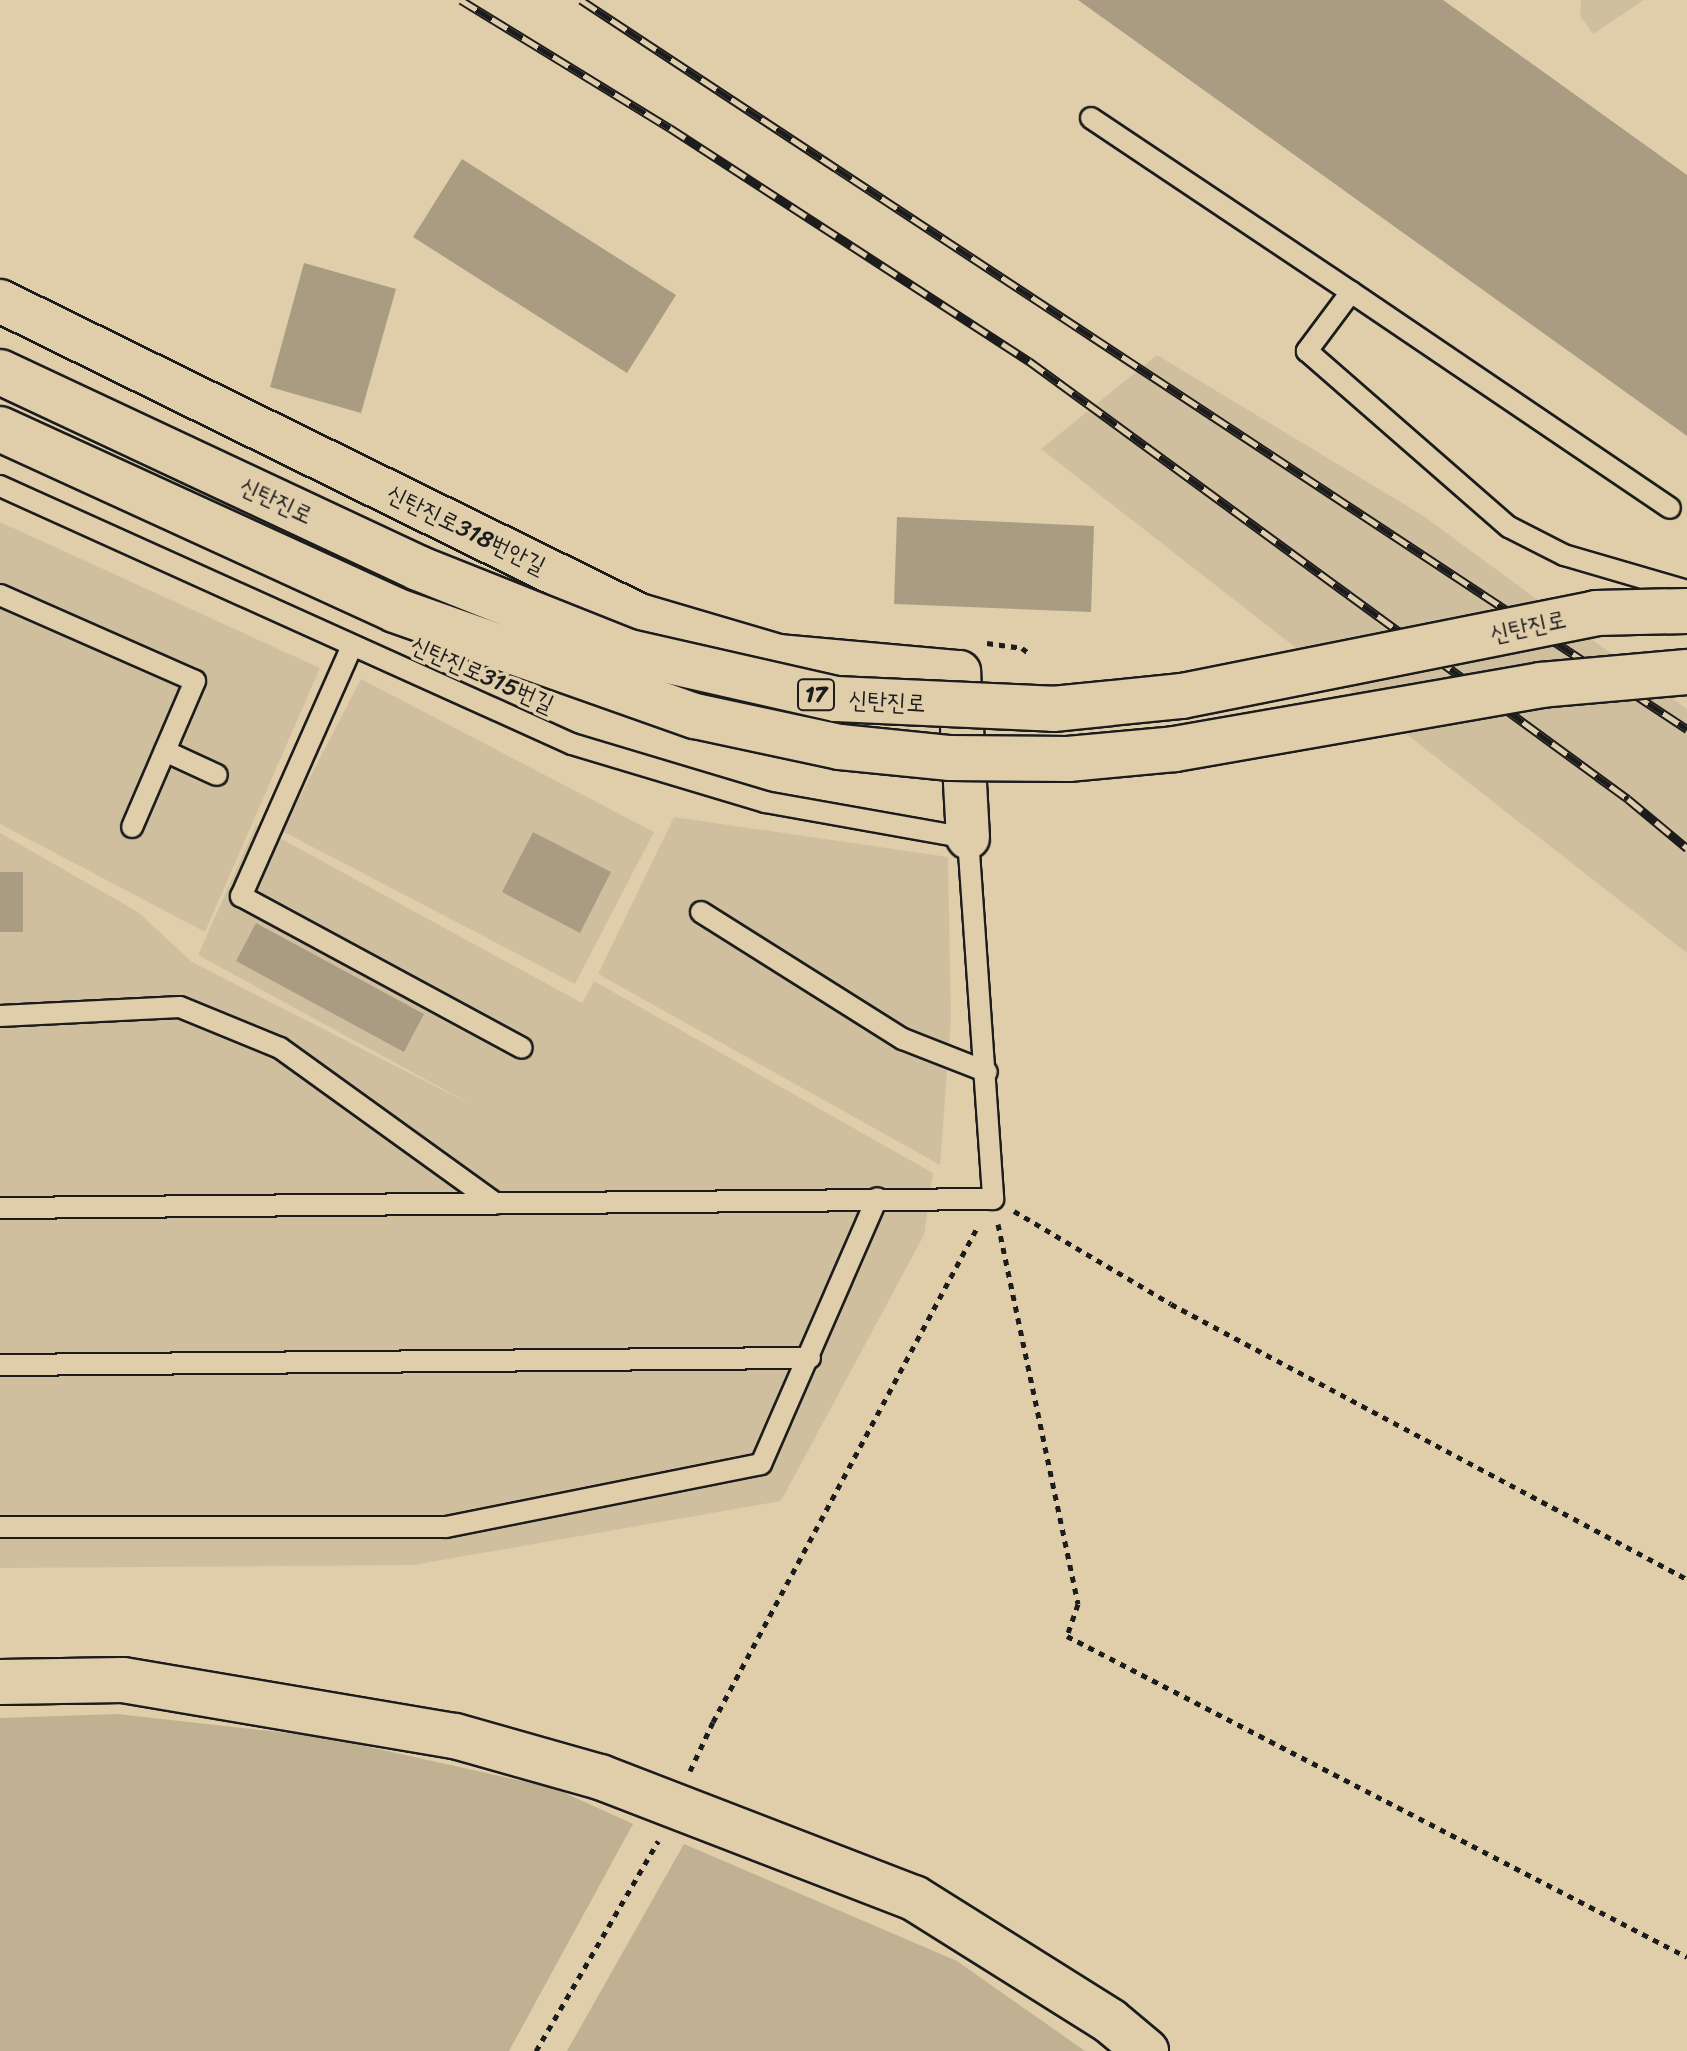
<!DOCTYPE html>
<html>
<head>
<meta charset="utf-8">
<style>
  body { margin:0 }
  #map { position:relative; width:1687px; height:2051px; overflow:hidden; background:#e0ceab; font-family:Sriracha,"Poor Story",sans-serif }
  div>[style] { position:absolute }
  [style*='--x'] { left:calc(var(--x)*1px); top:calc(var(--y)*1px); width:calc(var(--w)*1px); rotate:calc(var(--a)*1deg) }
  .built>* { inset:0; background:#d0bf9f }
  .green>* { inset:0; background:#c0b193 }
  .building>* { inset:0; background:#aa9c83 }
  .path>* { height:5px; margin-top:-2.5px; transform-origin:0; background:repeating-linear-gradient(90deg,#1c1c1c 0 6px,transparent 0 12px) }
  .roads { filter:drop-shadow(2px 0 #1c1c1c) drop-shadow(-2px 0 #1c1c1c) drop-shadow(0 2px #1c1c1c) drop-shadow(0 -2px #1c1c1c) }
  .lane>* { height:20px; margin:-10px; padding:0 10px; transform-origin:10px; border-radius:10px; background:#e0ceab }
  .street>* { height:42px; margin:-21px; padding:0 21px; transform-origin:21px; border-radius:21px; background:#e0ceab }
  .highway>* { height:44px; margin:-22px; padding:0 22px; transform-origin:22px; border-radius:22px; background:#e0ceab }
  .rail>* { height:9px; margin-top:-4.5px; transform-origin:0; background:repeating-linear-gradient(90deg,#e0ceab 0 18px,#1c1c1c 0 36px); box-sizing:border-box; border-block:2px solid #1c1c1c }
  .bridges { filter:drop-shadow(2px 0 #1c1c1c) drop-shadow(-2px 0 #1c1c1c) drop-shadow(0 2px #1c1c1c) drop-shadow(0 -2px #1c1c1c) }
  .primary-bridge>* { height:44px; margin:-22px; padding:0 22px; transform-origin:22px; border-radius:22px; background:#e0ceab }
  span { translate:-50% -50%; white-space:nowrap; text-align:center; line-height:1.15; -webkit-text-stroke:7px #e0ceab; paint-order:stroke }
  .shield-label span { padding:2px 6px; background:#e0ceab; border:2px solid; border-radius:6px; -webkit-text-stroke-width:0 }
  .shield-label { font-size:22px; color:#1c1c1c; font-weight:700 }
  .street-label { font-size:24px; color:#1c1c1c }
</style>
</head>
<body>
<div id="map">
  <div class="built">
    <div style="clip-path:polygon(1581px 0,1644px 0,1593px 34px,1580px 16px)"></div>
    <div style="clip-path:polygon(1157px 355px,1422px 515px,1687px 709px,1687px 953px,1041px 449px)"></div>
    <div style="clip-path:polygon(0 522px,320px 668px,205px 932px,0 824px)"></div>
    <div style="clip-path:polygon(361px 679px,654px 832px,575px 984px,282px 831px)"></div>
    <div style="clip-path:polygon(674px 817px,948px 857px,951px 1019px,940px 1165px,598px 974px)"></div>
    <div style="clip-path:polygon(256px 825px,582px 1003px,594px 981px,933px 1173px,924px 1235px,781px 1501px,413px 1565px,0 1568px,0 833px,138px 912px,192px 962px,474px 1106px,198px 955px)"></div>
  </div>
  <div class="green">
    <div style="clip-path:polygon(117px 1714px,324px 1737px,554px 1788px,633px 1824px,509px 2051px,0 2051px,0 1718px)"></div>
    <div style="clip-path:polygon(684px 1844px,957px 1961px,1085px 2051px,567px 2051px)"></div>
  </div>
  <div class="building">
    <div style="clip-path:polygon(1078px 0,1443px 0,1687px 175px,1687px 436px)"></div>
    <div style="clip-path:polygon(462px 159px,676px 295px,627px 373px,413px 237px)"></div>
    <div style="clip-path:polygon(304px 263px,396px 289px,361px 413px,270px 387px)"></div>
    <div style="clip-path:polygon(897px 517px,1094px 526px,1091px 612px,894px 604px)"></div>
    <div style="clip-path:polygon(533px 832px,611px 872px,580px 933px,502px 892px)"></div>
    <div style="clip-path:polygon(0 872px,23px 872px,23px 932px,0 932px)"></div>
    <div style="clip-path:polygon(256px 923px,424px 1014px,404px 1052px,236px 961px)"></div>
  </div>
  <div class="path">
    <div style="--x:987;--y:643;--w:35;--a:8"></div>
    <div style="--x:1022;--y:648;--w:11;--a:38"></div>
    <div style="--x:1014;--y:1211;--w:182;--a:30.6"></div>
    <div style="--x:1171;--y:1304;--w:585;--a:28.06"></div>
    <div style="--x:998;--y:1224;--w:388;--a:78.1"></div>
    <div style="--x:1078;--y:1604;--w:34;--a:109"></div>
    <div style="--x:1067;--y:1636;--w:698;--a:27.37"></div>
    <div style="--x:690;--y:1771;--w:54;--a:-64.9"></div>
    <div style="--x:713;--y:1722;--w:560;--a:-61.88"></div>
    <div style="--x:536;--y:2051;--w:243;--a:-59.8"></div>
  </div>
  <div class="roads">
    <div class="lane">
      <div style="--x:1091;--y:118;--w:313;--a:33.8"></div>
      <div style="--x:1351;--y:292;--w:74;--a:126.7"></div>
      <div style="--x:1307;--y:351;--w:268;--a:41.1"></div>
      <div style="--x:1509;--y:527;--w:62;--a:27"></div>
      <div style="--x:1564;--y:555;--w:128;--a:16.3"></div>
      <div style="--x:1351;--y:292;--w:385;--a:34.1"></div>
      <div style="--x:0;--y:486;--w:627;--a:24.28"></div>
      <div style="--x:572;--y:744;--w:202;--a:16.7"></div>
      <div style="--x:765;--y:802;--w:206;--a:10.1"></div>
      <div style="--x:968;--y:838;--w:362;--a:86"></div>
      <div style="--x:993;--y:1199;--w:993;--a:179.48"></div>
      <div style="--x:0;--y:595;--w:213;--a:23.8"></div>
      <div style="--x:195;--y:681;--w:159;--a:113.3"></div>
      <div style="--x:352;--y:646;--w:274;--a:113.9"></div>
      <div style="--x:241;--y:896;--w:319;--a:28.4"></div>
      <div style="--x:165;--y:751;--w:57;--a:24.8"></div>
      <div style="--x:701;--y:912;--w:239;--a:32.2"></div>
      <div style="--x:903;--y:1039;--w:90;--a:21.4"></div>
      <div style="--x:0;--y:1016;--w:180;--a:-2.9"></div>
      <div style="--x:180;--y:1007;--w:108;--a:22.3"></div>
      <div style="--x:280;--y:1048;--w:266;--a:35.8"></div>
      <div style="--x:0;--y:1365;--w:810;--a:-0.5"></div>
      <div style="--x:0;--y:1527;--w:446;--a:0"></div>
      <div style="--x:446;--y:1527;--w:321;--a:-11.3"></div>
      <div style="--x:761;--y:1464;--w:290;--a:-66.4"></div>
    </div>
    <div class="street">
      <div style="--x:0;--y:301;--w:712;--a:26.17"></div>
      <div style="--x:639;--y:615;--w:145;--a:16.4"></div>
      <div style="--x:778;--y:656;--w:182;--a:5.1"></div>
      <div style="--x:959;--y:672;--w:166;--a:86.9"></div>
    </div>
    <div class="highway">
      <div style="--x:0;--y:1682;--w:123;--a:-0.9"></div>
      <div style="--x:123;--y:1680;--w:337;--a:9.6"></div>
      <div style="--x:455;--y:1736;--w:151;--a:15.8"></div>
      <div style="--x:600;--y:1777;--w:337;--a:21.1"></div>
      <div style="--x:914;--y:1898;--w:231;--a:32.1"></div>
      <div style="--x:1110;--y:2021;--w:47;--a:39.8"></div>
    </div>
  </div>
  <div class="rail">
    <div style="--x:461;--y:0;--w:245;--a:31.5"></div>
    <div style="--x:670;--y:128;--w:428;--a:33"></div>
    <div style="--x:1029;--y:361;--w:742;--a:36.17"></div>
    <div style="--x:1628;--y:799;--w:77;--a:39.7"></div>
    <div style="--x:581;--y:0;--w:1325;--a:33.39"></div>
  </div>
  <div class="bridges">
    <div class="primary-bridge">
      <div style="--x:0;--y:372;--w:462;--a:25.1"></div>
      <div style="--x:418;--y:568;--w:227;--a:21.7"></div>
      <div style="--x:629;--y:652;--w:212;--a:12.8"></div>
      <div style="--x:836;--y:699;--w:217;--a:2.6"></div>
      <div style="--x:1053;--y:709;--w:130;--a:-5.8"></div>
      <div style="--x:1182;--y:696;--w:422;--a:-11.3"></div>
      <div style="--x:1596;--y:613;--w:91;--a:-1.3"></div>
      <div style="--x:0;--y:429;--w:434;--a:24.6"></div>
      <div style="--x:395;--y:610;--w:318;--a:19.5"></div>
      <div style="--x:695;--y:716;--w:148;--a:12.1"></div>
      <div style="--x:840;--y:747;--w:111;--a:5.7"></div>
      <div style="--x:950;--y:758;--w:118;--a:0.5"></div>
      <div style="--x:1068;--y:759;--w:107;--a:-5.3"></div>
      <div style="--x:1175;--y:749;--w:372;--a:-9.9"></div>
      <div style="--x:1541;--y:685;--w:147;--a:-5.1"></div>
    </div>
  </div>
  <div class="shield-label">
    <span style="left:816px;top:695px">17</span>
  </div>
  <div class="street-label">
    <span style="left:276px;top:501px;rotate:25deg">신탄진로</span>
    <span style="left:466px;top:530px;rotate:26deg">신탄진로318번안길</span>
    <span style="left:1528px;top:627px;rotate:-12deg">신탄진로</span>
    <span style="left:482px;top:675px;rotate:24deg">신탄진로315번길</span>
    <span style="left:887px;top:702px;rotate:3deg">신탄진로</span>
  </div>
</div>
</body>
</html>
